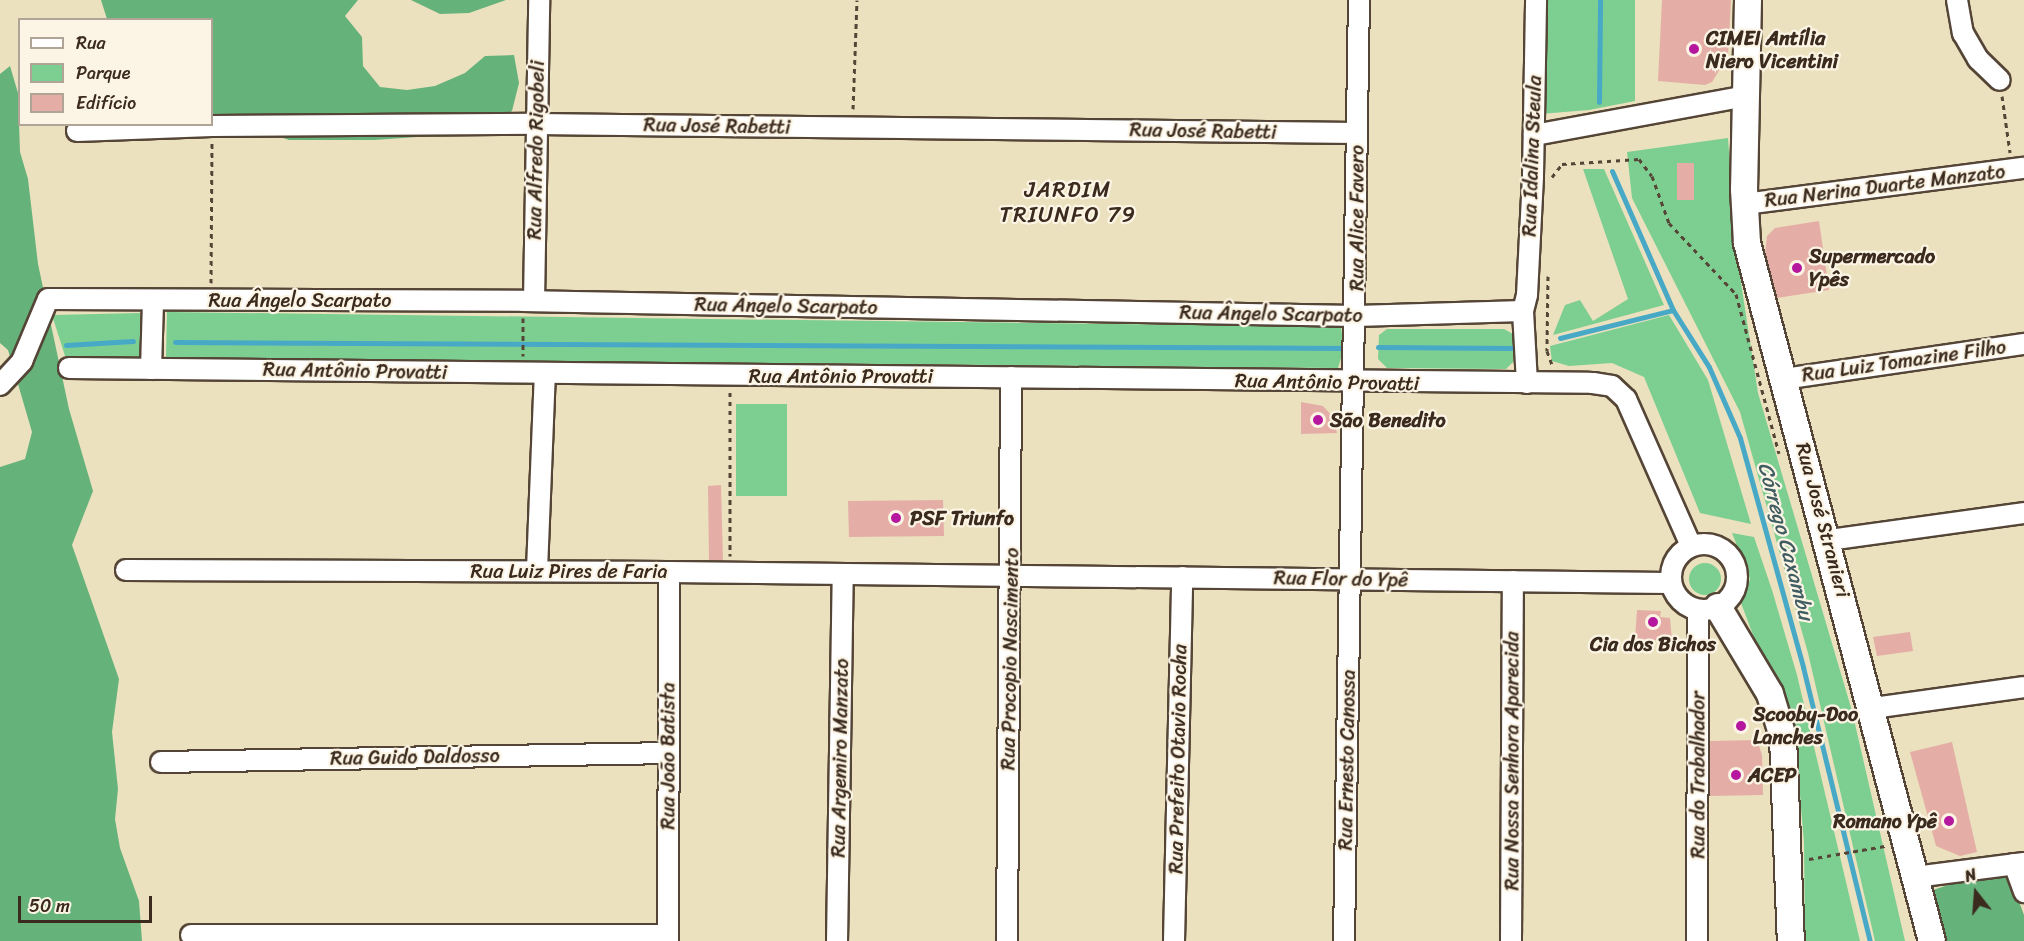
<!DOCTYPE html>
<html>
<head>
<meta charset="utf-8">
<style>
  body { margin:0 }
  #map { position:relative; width:2024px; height:941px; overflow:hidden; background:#ebe1be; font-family:Sriracha,sans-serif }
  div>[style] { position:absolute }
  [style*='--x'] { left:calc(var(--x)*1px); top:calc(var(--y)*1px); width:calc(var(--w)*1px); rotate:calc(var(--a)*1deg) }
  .green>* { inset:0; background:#7dcf91 }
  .round { border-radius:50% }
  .forest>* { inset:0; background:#66b27b }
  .stream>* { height:5px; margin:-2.5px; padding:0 2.5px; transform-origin:2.5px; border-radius:2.5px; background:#48a9c7 }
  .building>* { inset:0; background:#e4aea6 }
  .path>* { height:3px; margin-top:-1.5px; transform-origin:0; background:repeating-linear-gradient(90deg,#554536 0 4.5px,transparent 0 9px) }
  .roads { filter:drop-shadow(2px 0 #554536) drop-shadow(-2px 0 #554536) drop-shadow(0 2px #554536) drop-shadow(0 -2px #554536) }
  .minor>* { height:20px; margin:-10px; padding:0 10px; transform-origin:10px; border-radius:10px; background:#fff }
  .minor>.ring { margin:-10px; padding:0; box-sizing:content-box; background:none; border:20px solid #fff; border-radius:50% }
  .tertiary>* { height:26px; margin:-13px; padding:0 13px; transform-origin:13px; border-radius:13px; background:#fff }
  .dots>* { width:16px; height:16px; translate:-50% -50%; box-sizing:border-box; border:3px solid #fcf5e5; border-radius:50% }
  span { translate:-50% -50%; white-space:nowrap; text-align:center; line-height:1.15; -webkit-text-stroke:4.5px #fcf5e5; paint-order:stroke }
  .poi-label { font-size:20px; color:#3b2a1e; font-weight:700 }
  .left { translate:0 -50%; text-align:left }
  .right { translate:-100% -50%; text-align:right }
  .street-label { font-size:20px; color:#3b2a1e }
  .water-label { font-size:21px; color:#405d62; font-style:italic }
  .quarter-label { font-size:22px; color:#3b2a1e; letter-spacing:1.5px }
  .legend { position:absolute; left:18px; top:18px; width:195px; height:108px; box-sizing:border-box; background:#fcf5e5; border:2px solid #afa495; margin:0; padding:8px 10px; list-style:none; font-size:18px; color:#3b2a1e }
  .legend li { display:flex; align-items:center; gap:12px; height:30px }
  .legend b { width:30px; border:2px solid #afa495 }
  .north { position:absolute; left:1946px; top:863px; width:60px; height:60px; -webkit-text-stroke:4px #fcf5e5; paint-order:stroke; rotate:343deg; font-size:16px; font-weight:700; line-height:24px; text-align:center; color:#3b2a1e }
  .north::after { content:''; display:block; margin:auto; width:21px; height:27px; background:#3b2a1e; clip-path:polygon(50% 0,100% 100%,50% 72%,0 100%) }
  .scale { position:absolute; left:18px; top:896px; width:134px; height:27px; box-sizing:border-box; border:3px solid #3b2a1e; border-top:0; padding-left:8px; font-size:18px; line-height:21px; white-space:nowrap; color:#3b2a1e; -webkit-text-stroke:4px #fcf5e5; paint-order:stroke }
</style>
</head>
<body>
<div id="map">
  <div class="green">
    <div style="clip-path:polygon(1547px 0,1635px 0,1635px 101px,1589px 110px,1540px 114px)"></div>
    <div style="clip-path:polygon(1728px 138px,1736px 250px,1758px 393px,1852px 711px,1905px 941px,1875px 941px,1808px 653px,1740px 412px,1632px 198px,1627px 152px)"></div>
    <div style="clip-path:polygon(1583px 169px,1604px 169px,1664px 305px,1553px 335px,1565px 305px,1580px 300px,1593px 321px,1628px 299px)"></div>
    <div style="clip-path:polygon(167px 312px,1341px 327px,1344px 348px,1338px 368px,166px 358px)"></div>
    <div style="clip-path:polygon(140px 313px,140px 357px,65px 356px,52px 315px)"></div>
    <div style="clip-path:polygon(1669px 315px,1708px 380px,1751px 524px,1700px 513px,1644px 377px,1612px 363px,1569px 366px,1552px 361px,1550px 346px)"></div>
    <div style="clip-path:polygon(1387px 329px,1504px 329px,1513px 334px,1513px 362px,1506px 369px,1387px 368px,1378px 359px,1379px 335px)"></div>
    <div style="clip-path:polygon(736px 404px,787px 404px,787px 496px,736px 496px)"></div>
    <div style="clip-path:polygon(1732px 533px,1754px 537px,1772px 590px,1797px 675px,1860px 941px,1805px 941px,1804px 842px,1796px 749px,1741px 603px,1750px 579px)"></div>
    <div class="round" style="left:1689px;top:563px;width:32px;height:32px"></div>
  </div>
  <div class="forest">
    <div style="clip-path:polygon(101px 0,358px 0,345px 16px,362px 37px,363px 66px,380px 87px,407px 90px,435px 86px,465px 73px,485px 56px,514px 55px,519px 83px,512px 111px,487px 126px,460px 134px,374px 140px,289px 140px,212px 114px,212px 20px,107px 19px)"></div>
    <div style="clip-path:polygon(411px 0,506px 0,469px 13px,440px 14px)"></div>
    <div style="clip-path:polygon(10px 66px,18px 93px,20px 152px,28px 179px,38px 264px,69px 409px,93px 491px,72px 545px,119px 679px,112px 732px,118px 789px,115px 819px,120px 848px,139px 901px,142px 941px,0 941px,0 467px,25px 459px,32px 432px,8px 350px,0 343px,0 74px)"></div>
    <div style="clip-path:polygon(2006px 866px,2024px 915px,2024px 941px,1939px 941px,1927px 892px)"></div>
  </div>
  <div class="stream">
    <div style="--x:1599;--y:102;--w:102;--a:-89.4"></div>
    <div style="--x:1612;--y:171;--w:152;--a:66.3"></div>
    <div style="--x:1673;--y:310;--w:67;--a:57.7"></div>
    <div style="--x:1709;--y:367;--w:77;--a:66.4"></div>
    <div style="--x:1740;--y:438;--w:238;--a:74.6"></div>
    <div style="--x:1803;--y:667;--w:282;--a:76.3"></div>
    <div style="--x:1560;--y:338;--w:116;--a:-13.9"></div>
    <div style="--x:175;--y:342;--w:1169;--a:0.29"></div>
    <div style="--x:66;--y:345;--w:67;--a:-3.4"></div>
    <div style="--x:1378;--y:347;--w:135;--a:0.4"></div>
  </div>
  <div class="building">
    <div style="clip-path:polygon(1662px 0,1731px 0,1728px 56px,1712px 82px,1705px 85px,1658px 81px)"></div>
    <div style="clip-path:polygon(1677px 163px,1694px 163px,1694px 200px,1677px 200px)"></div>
    <div style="clip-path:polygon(1819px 221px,1829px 290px,1777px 298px,1765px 254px,1767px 236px,1775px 228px)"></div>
    <div style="clip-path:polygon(1301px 402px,1323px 406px,1333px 417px,1337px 433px,1301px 434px)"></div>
    <div style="clip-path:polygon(721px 485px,723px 561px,709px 560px,708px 486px)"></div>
    <div style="clip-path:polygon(943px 500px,944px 536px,849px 537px,848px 501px)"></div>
    <div style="clip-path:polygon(1637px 610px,1661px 611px,1660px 617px,1670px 618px,1672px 641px,1635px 639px)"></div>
    <div style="clip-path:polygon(1910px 632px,1913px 651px,1877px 656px,1873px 637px)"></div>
    <div style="clip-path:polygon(1757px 740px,1762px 755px,1763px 795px,1710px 796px,1710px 741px)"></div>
    <div style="clip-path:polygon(1952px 742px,1977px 852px,1960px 856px,1936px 846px,1910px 752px)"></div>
  </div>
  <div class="path">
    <div style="--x:2002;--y:96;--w:57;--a:81.9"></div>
    <div style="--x:853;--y:109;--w:109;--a:-87.9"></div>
    <div style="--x:1552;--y:177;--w:16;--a:-52"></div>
    <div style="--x:1562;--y:164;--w:77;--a:-3.7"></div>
    <div style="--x:1639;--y:159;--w:21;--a:53"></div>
    <div style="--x:1652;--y:176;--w:50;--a:70.1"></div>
    <div style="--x:1669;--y:223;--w:98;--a:46.7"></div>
    <div style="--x:1736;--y:294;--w:165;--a:74.9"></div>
    <div style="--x:1548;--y:276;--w:75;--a:90.8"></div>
    <div style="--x:1547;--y:351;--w:15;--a:70"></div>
    <div style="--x:211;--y:283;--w:140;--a:-89.6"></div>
    <div style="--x:523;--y:318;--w:38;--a:90"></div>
    <div style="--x:730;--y:392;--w:164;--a:90"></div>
    <div style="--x:1809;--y:859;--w:77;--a:-9.7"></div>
  </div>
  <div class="roads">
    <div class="minor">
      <div style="--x:1957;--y:0;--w:34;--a:80"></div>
      <div style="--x:1963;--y:33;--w:30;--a:60"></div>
      <div style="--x:1978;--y:59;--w:30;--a:44"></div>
      <div style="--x:77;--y:131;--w:135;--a:-2.1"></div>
      <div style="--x:212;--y:126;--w:325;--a:-0.4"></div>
      <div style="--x:537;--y:124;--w:820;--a:0.63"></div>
      <div style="--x:1534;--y:135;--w:217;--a:-10.4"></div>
      <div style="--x:1745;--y:204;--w:281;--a:-7.4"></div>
      <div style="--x:534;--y:301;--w:301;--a:-89"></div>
      <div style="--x:69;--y:368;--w:1524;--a:0.56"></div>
      <div style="--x:1593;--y:383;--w:19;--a:9"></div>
      <div style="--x:1612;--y:386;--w:19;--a:43"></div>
      <div style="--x:1626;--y:399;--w:161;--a:66.1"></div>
      <div style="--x:151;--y:369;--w:69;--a:-88.3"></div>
      <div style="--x:1784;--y:379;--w:243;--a:-8.3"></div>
      <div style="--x:1527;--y:383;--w:72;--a:-93.2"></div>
      <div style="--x:1523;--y:311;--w:16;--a:-76"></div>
      <div style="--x:1527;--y:295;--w:119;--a:-87.1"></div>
      <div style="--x:1533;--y:176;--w:176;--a:-89"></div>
      <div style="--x:0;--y:385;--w:33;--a:-47"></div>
      <div style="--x:22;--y:361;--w:67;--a:-67.2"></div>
      <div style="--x:48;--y:299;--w:475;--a:0.2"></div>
      <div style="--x:523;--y:301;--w:833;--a:1.03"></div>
      <div style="--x:1356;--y:316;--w:167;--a:-1.7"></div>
      <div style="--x:1829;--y:540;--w:197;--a:-7.9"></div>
      <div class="ring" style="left:1671px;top:544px;width:46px;height:46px"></div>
      <div style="--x:126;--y:570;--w:543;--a:0.21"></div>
      <div style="--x:669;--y:572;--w:1002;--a:0.63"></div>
      <div style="--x:537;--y:570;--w:197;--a:-87.7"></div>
      <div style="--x:1873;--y:708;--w:152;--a:-7.9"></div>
      <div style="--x:161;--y:762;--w:508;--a:-1.01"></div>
      <div style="--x:2014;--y:864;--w:30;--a:70"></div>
      <div style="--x:1915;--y:877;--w:110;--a:-7.3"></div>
      <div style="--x:191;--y:935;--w:477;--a:0"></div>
      <div style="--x:668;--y:941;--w:369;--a:-89.8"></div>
      <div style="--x:837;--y:941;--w:366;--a:-89.1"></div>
      <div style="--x:1007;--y:941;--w:564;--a:-89.59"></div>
      <div style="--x:1174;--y:941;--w:364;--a:-88.7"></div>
      <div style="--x:1344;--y:941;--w:941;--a:-89.09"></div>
      <div style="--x:1511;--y:941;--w:360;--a:-89.7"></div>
      <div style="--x:1697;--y:941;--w:331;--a:-89.8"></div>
    </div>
    <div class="tertiary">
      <div style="--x:1748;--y:0;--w:189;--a:91.2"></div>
      <div style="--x:1744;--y:189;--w:54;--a:86.8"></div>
      <div style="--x:1747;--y:243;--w:722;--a:75.16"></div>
      <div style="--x:1718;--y:607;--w:101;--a:59.1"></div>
      <div style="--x:1770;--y:694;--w:45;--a:73.2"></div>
      <div style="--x:1783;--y:737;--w:204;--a:87.8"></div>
    </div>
  </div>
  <div class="dots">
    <div style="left:1694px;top:49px;background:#b5179e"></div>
    <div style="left:1797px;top:268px;background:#b5179e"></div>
    <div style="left:1318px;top:420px;background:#b5179e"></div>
    <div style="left:896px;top:518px;background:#b5179e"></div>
    <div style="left:1653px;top:622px;background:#b5179e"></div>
    <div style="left:1741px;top:726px;background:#b5179e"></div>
    <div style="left:1736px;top:775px;background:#b5179e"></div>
    <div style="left:1949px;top:821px;background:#b5179e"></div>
  </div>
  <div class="poi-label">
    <span class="left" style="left:1706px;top:50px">CIMEI Antília<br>Niero Vicentini</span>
    <span class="left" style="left:1809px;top:268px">Supermercado<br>Ypês</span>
    <span class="left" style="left:1330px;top:420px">São Benedito</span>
    <span class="left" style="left:910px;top:518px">PSF Triunfo</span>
    <span style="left:1653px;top:644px">Cia dos Bichos</span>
    <span class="left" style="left:1753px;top:726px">Scooby-Doo<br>Lanches</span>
    <span class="left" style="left:1748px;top:775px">ACEP</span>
    <span class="right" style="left:1937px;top:821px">Romano Ypê</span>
  </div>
  <div class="street-label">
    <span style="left:717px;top:126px;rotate:1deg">Rua José Rabetti</span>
    <span style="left:1203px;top:131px;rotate:1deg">Rua José Rabetti</span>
    <span style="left:536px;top:150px;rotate:-89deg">Rua Alfredo Rigobeli</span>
    <span style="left:1532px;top:156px;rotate:-88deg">Rua Idalina Steula</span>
    <span style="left:1885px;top:186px;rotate:-7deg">Rua Nerina Duarte Manzato</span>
    <span style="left:1357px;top:218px;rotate:-90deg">Rua Alice Favero</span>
    <span style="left:300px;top:300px">Rua Ângelo Scarpato</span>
    <span style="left:786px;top:306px;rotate:1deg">Rua Ângelo Scarpato</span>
    <span style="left:1271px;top:314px;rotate:1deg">Rua Ângelo Scarpato</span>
    <span style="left:1904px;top:361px;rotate:-8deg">Rua Luiz Tomazine Filho</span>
    <span style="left:355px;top:371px;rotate:1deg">Rua Antônio Provatti</span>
    <span style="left:841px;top:376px">Rua Antônio Provatti</span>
    <span style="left:1327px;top:382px;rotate:1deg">Rua Antônio Provatti</span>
    <span style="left:1823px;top:520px;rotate:75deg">Rua José Stranieri</span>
    <span style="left:569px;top:571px">Rua Luiz Pires de Faria</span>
    <span style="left:1341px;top:579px;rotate:1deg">Rua Flor do Ypê</span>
    <span style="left:1010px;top:659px;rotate:-89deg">Rua Procopio Nascimento</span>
    <span style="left:668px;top:756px;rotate:-90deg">Rua João Batista</span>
    <span style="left:415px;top:757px;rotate:-1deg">Rua Guido Daldosso</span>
    <span style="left:840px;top:758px;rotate:-89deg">Rua Argemiro Manzato</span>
    <span style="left:1178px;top:759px;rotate:-89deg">Rua Prefeito Otavio Rocha</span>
    <span style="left:1347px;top:760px;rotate:-89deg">Rua Ernesto Canossa</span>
    <span style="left:1512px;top:761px;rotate:-90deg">Rua Nossa Senhora Aparecida</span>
    <span style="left:1698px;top:775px;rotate:-90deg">Rua do Trabalhador</span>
  </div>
  <div class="water-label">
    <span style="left:1786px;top:541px;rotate:75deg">Córrego Caxambu</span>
  </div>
  <div class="quarter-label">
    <span style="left:1068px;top:202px">JARDIM<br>TRIUNFO 79</span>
  </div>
  <ul class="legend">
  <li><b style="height:8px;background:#fff"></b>Rua</li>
  <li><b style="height:16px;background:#7dcf91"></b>Parque</li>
  <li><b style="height:16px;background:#e4aea6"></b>Edifício</li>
  </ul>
  <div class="north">N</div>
  <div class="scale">50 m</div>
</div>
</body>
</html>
